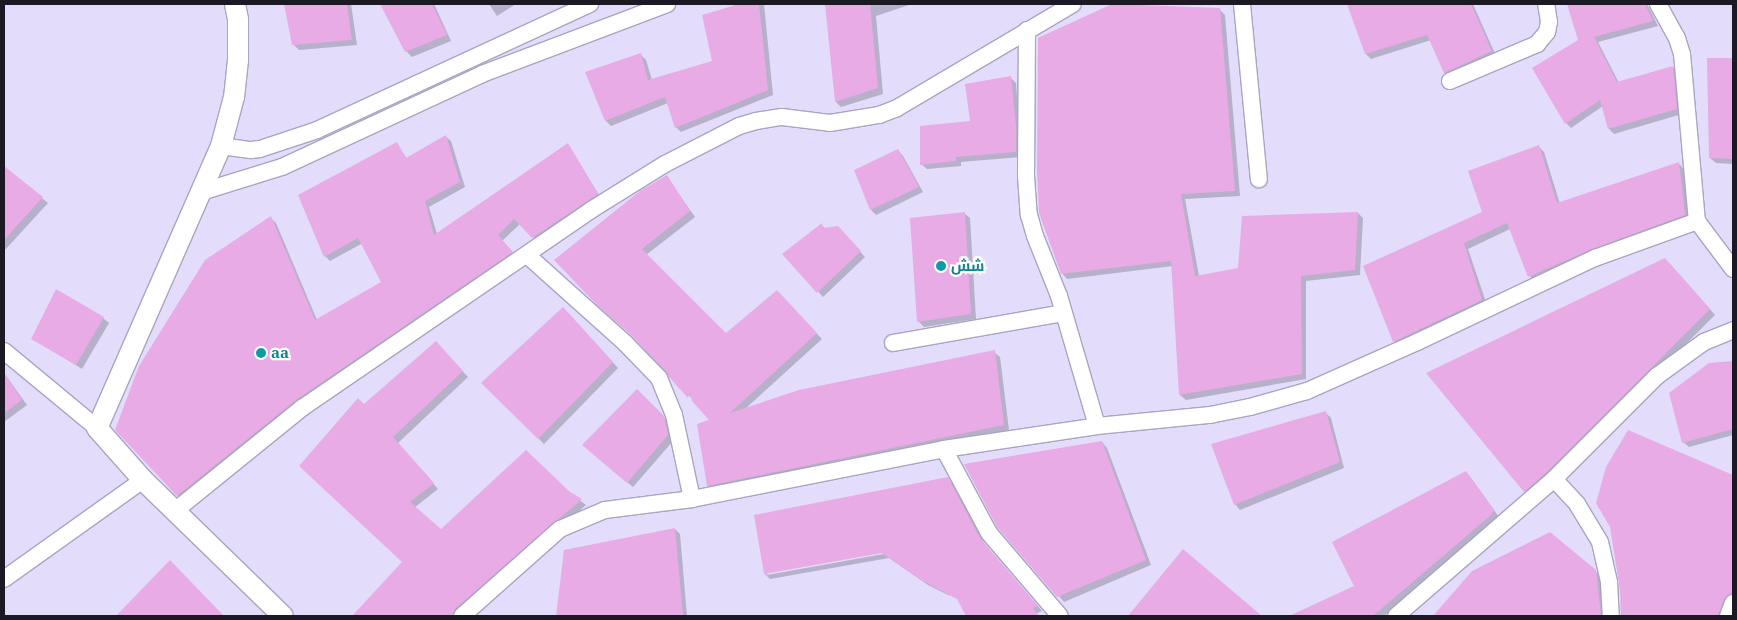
<!DOCTYPE html>
<html>
<head>
<meta charset="utf-8">
<style>
  body { margin:0 }
  #map { position:relative; width:1737px; height:620px; overflow:hidden; background:#e4dcfb; font-family:"Noto Serif",Cairo,serif }
  div>[style] { position:absolute }
  [style*='--x'] { left:calc(var(--x)*1px); top:calc(var(--y)*1px); width:calc(var(--w)*1px); rotate:calc(var(--a)*1deg) }
  .shadow>* { inset:0; background:#0003 }
  .building>* { inset:0; background:#e8abe6 }
  .roads { filter:drop-shadow(1px 0 #aba4c1) drop-shadow(-1px 0 #aba4c1) drop-shadow(0 1px #aba4c1) drop-shadow(0 -1px #aba4c1) }
  .minor>* { height:16px; margin:-8px; padding:0 8px; transform-origin:8px; border-radius:8px; background:#fff }
  .tertiary>* { height:20px; margin:-10px; padding:0 10px; transform-origin:10px; border-radius:10px; background:#fff }
  .dots>* { width:14px; height:14px; translate:-50% -50%; box-sizing:border-box; border:2px solid #fff; border-radius:50% }
  span { translate:-50% -50%; white-space:nowrap; text-align:center; line-height:1.15; -webkit-text-stroke:4.5px #fff; paint-order:stroke }
  .culture-label { font-size:15px; color:#0d838f; font-weight:700 }
  .left { translate:0 -50%; text-align:left }
  .frame { position:absolute; inset:0; border:5px solid #1c1924; pointer-events:none }
</style>
</head>
<body>
<div id="map">
  <div class="shadow">
    <div style="clip-path:polygon(285px 4px,351px 4px,357px 45px,299px 50px,293px 44px)"></div>
    <div style="clip-path:polygon(382px 4px,434px 4px,451px 41px,412px 57px,406px 51px)"></div>
    <div style="clip-path:polygon(489px 4px,516px 4px,497px 16px)"></div>
    <div style="clip-path:polygon(743px 4px,764px 4px,773px 95px,681px 132px,676px 127px,668px 103px,611px 126px,606px 121px,641px 55px,646px 60px,652px 80px,714px 62px,703px 16px)"></div>
    <div style="clip-path:polygon(826px 4px,912px 4px,876px 16px,883px 94px,841px 107px,836px 102px)"></div>
    <div style="clip-path:polygon(1348px 4px,1473px 4px,1496px 56px,1450px 78px,1445px 73px,1431px 40px,1371px 59px,1366px 54px)"></div>
    <div style="clip-path:polygon(1569px 4px,1647px 4px,1658px 26px,1598px 42px,1619px 83px,1673px 67px,1678px 72px,1682px 114px,1614px 134px,1609px 129px,1603px 106px,1571px 128px,1566px 123px,1579px 41px)"></div>
    <div style="clip-path:polygon(1219px 9px,1225px 15px,1240px 196px,1185px 199px,1199px 276px,1239px 269px,1358px 213px,1363px 218px,1360px 275px,1306px 281px,1306px 379px,1186px 400px,1180px 395px,1173px 266px,1067px 279px,1062px 273px)"></div>
    <div style="clip-path:polygon(1709px 59px,1733px 59px,1733px 164px,1716px 163px,1710px 158px)"></div>
    <div style="clip-path:polygon(1011px 78px,1016px 83px,1021px 157px,961px 162px,961px 166px,927px 169px,921px 164px,971px 122px)"></div>
    <div style="clip-path:polygon(445px 136px,451px 141px,465px 187px,429px 207px,437px 234px,568px 144px,602px 200px,539px 243px,520px 224px,502px 241px,517px 258px,183px 501px,116px 430px,270px 218px,276px 223px,317px 320px,383px 282px,363px 243px,330px 261px,325px 256px,397px 144px,407px 159px)"></div>
    <div style="clip-path:polygon(1539px 147px,1544px 152px,1560px 204px,1679px 164px,1684px 169px,1689px 220px,1535px 282px,1530px 276px,1510px 229px,1468px 249px,1487px 305px,1400px 346px,1394px 341px,1484px 213px)"></div>
    <div style="clip-path:polygon(898px 150px,903px 156px,923px 192px,876px 215px,871px 210px)"></div>
    <div style="clip-path:polygon(4px 167px,48px 203px,4px 251px)"></div>
    <div style="clip-path:polygon(666px 176px,695px 217px,646px 255px,726px 335px,777px 292px,822px 339px,745px 409px,994px 352px,1000px 357px,1009px 430px,714px 491px,708px 485px,712px 420px,636px 338px,604px 310px)"></div>
    <div style="clip-path:polygon(964px 213px,970px 218px,976px 319px,924px 327px,918px 321px)"></div>
    <div style="clip-path:polygon(821px 225px,826px 229px,843px 233px,865px 257px,823px 297px,784px 254px)"></div>
    <div style="clip-path:polygon(1671px 265px,1715px 315px,1552px 477px,1530px 496px,1525px 491px)"></div>
    <div style="clip-path:polygon(569px 314px,618px 368px,544px 444px,483px 383px)"></div>
    <div style="clip-path:polygon(103px 318px,109px 323px,82px 369px,32px 338px)"></div>
    <div style="clip-path:polygon(441px 348px,468px 377px,398px 443px,438px 489px,414px 508px,441px 531px,570px 493px,586px 505px,460px 616px,360px 616px,357px 613px,404px 562px,364px 405px)"></div>
    <div style="clip-path:polygon(1733px 362px,1733px 435px,1689px 447px,1683px 442px,1709px 364px)"></div>
    <div style="clip-path:polygon(4px 373px,27px 405px,4px 422px)"></div>
    <div style="clip-path:polygon(637px 391px,669px 423px,673px 441px,633px 487px,589px 450px)"></div>
    <div style="clip-path:polygon(1325px 412px,1331px 418px,1344px 468px,1240px 510px,1235px 504px)"></div>
    <div style="clip-path:polygon(1629px 432px,1733px 476px,1733px 600px,1725px 616px,1622px 616px)"></div>
    <div style="clip-path:polygon(1102px 442px,1107px 448px,1151px 565px,1064px 602px,998px 527px)"></div>
    <div style="clip-path:polygon(1471px 478px,1499px 517px,1496px 521px,1384px 616px,1294px 615px,1355px 587px)"></div>
    <div style="clip-path:polygon(evenodd,947px 479px,953px 484px,985px 545px,1042px 611px,1037px 613px,1039px 616px,967px 616px,953px 587px,948px 589px,950px 596px,928px 585px,889px 558px,770px 579px,765px 574px,755px 516px,947px 479px,888px 551px,889px 553px,767px 575px,767px 572px,888px 551px)"></div>
    <div style="clip-path:polygon(675px 529px,680px 534px,687px 616px,557px 616px,565px 551px)"></div>
    <div style="clip-path:polygon(1183px 551px,1258px 615px,1260px 616px,1130px 616px)"></div>
    <div style="clip-path:polygon(170px 562px,222px 616px,118px 616px)"></div>
    <div style="clip-path:polygon(1595px 571px,1601px 577px,1606px 616px,1435px 616px,1472px 572px)"></div>
  </div>
  <div class="building">
    <div style="clip-path:polygon(284px 4px,347px 4px,352px 40px,292px 45px)"></div>
    <div style="clip-path:polygon(380px 4px,432px 4px,447px 35px,405px 52px)"></div>
    <div style="clip-path:polygon(739px 4px,759px 4px,768px 90px,675px 128px,665px 97px,605px 121px,585px 72px,641px 53px,648px 80px,712px 61px,702px 15px)"></div>
    <div style="clip-path:polygon(825px 4px,870px 4px,878px 88px,835px 102px)"></div>
    <div style="clip-path:polygon(1112px 4px,1220px 8px,1235px 191px,1181px 194px,1195px 276px,1238px 268px,1242px 216px,1358px 212px,1355px 270px,1301px 276px,1302px 374px,1179px 395px,1171px 261px,1061px 274px,1039px 213px,1037px 171px,1038px 38px)"></div>
    <div style="clip-path:polygon(1347px 4px,1471px 4px,1492px 51px,1444px 73px,1427px 35px,1365px 54px)"></div>
    <div style="clip-path:polygon(1567px 4px,1645px 4px,1653px 21px,1594px 37px,1617px 82px,1673px 66px,1677px 109px,1608px 129px,1600px 100px,1565px 124px,1532px 68px,1578px 40px)"></div>
    <div style="clip-path:polygon(1707px 58px,1733px 58px,1733px 159px,1709px 158px)"></div>
    <div style="clip-path:polygon(1011px 76px,1016px 126px,1016px 152px,956px 157px,956px 161px,920px 165px,920px 126px,970px 121px,965px 84px)"></div>
    <div style="clip-path:polygon(446px 135px,460px 182px,425px 201px,434px 235px,568px 143px,598px 194px,532px 238px,514px 219px,498px 235px,513px 252px,296px 400px,177px 496px,115px 430px,139px 366px,205px 260px,271px 216px,315px 320px,381px 282px,358px 238px,324px 257px,298px 195px,397px 142px,406px 158px)"></div>
    <div style="clip-path:polygon(1539px 145px,1557px 203px,1679px 162px,1685px 215px,1592px 249px,1528px 277px,1507px 223px,1464px 243px,1482px 300px,1393px 342px,1363px 266px,1482px 212px,1468px 171px)"></div>
    <div style="clip-path:polygon(898px 149px,919px 187px,870px 210px,854px 170px)"></div>
    <div style="clip-path:polygon(4px 166px,43px 197px,4px 240px)"></div>
    <div style="clip-path:polygon(667px 175px,690px 211px,642px 249px,726px 333px,777px 290px,817px 333px,730px 413px,799px 390px,995px 350px,1004px 425px,707px 486px,697px 424px,709px 420px,692px 401px,690px 393px,688px 398px,632px 336px,597px 305px,554px 260px,640px 191px)"></div>
    <div style="clip-path:polygon(965px 212px,971px 314px,917px 322px,910px 218px)"></div>
    <div style="clip-path:polygon(822px 223px,823px 228px,838px 226px,861px 251px,817px 293px,782px 254px)"></div>
    <div style="clip-path:polygon(1665px 258px,1710px 309px,1547px 472px,1524px 492px,1426px 373px)"></div>
    <div style="clip-path:polygon(56px 289px,104px 317px,76px 365px,31px 339px)"></div>
    <div style="clip-path:polygon(563px 307px,613px 362px,538px 439px,481px 383px)"></div>
    <div style="clip-path:polygon(436px 341px,463px 371px,393px 437px,434px 483px,410px 502px,441px 529px,526px 450px,570px 492px,582px 499px,455px 609px,452px 616px,352px 616px,402px 562px,299px 466px,358px 398px,364px 404px)"></div>
    <div style="clip-path:polygon(1733px 361px,1733px 429px,1682px 443px,1669px 393px,1709px 363px)"></div>
    <div style="clip-path:polygon(4px 373px,22px 400px,4px 413px)"></div>
    <div style="clip-path:polygon(637px 389px,664px 416px,668px 435px,627px 483px,582px 445px)"></div>
    <div style="clip-path:polygon(1326px 411px,1340px 462px,1234px 505px,1211px 444px)"></div>
    <div style="clip-path:polygon(1628px 430px,1733px 475px,1733px 593px,1724px 599px,1718px 616px,1621px 616px,1620px 590px,1610px 527px,1596px 503px,1606px 467px)"></div>
    <div style="clip-path:polygon(1102px 441px,1146px 560px,1057px 597px,997px 527px,964px 464px)"></div>
    <div style="clip-path:polygon(1466px 471px,1494px 510px,1491px 515px,1373px 616px,1289px 616px,1354px 586px,1332px 542px)"></div>
    <div style="clip-path:polygon(948px 477px,980px 538px,1038px 606px,1033px 608px,1039px 616px,966px 616px,957px 599px,921px 580px,882px 553px,764px 574px,754px 515px)"></div>
    <div style="clip-path:polygon(675px 528px,683px 616px,556px 616px,564px 550px)"></div>
    <div style="clip-path:polygon(1550px 532px,1596px 570px,1601px 616px,1433px 616px,1472px 571px)"></div>
    <div style="clip-path:polygon(1183px 549px,1262px 616px,1128px 616px)"></div>
    <div style="clip-path:polygon(170px 560px,224px 616px,116px 616px)"></div>
  </div>
  <div class="roads">
    <div class="minor">
      <div style="--x:1242;--y:4;--w:176;--a:84.5"></div>
      <div style="--x:1658;--y:4;--w:39;--a:61"></div>
      <div style="--x:1677;--y:38;--w:17;--a:73"></div>
      <div style="--x:1682;--y:54;--w:168;--a:84.9"></div>
      <div style="--x:1027;--y:30;--w:146;--a:90.4"></div>
      <div style="--x:1026;--y:176;--w:39;--a:86"></div>
      <div style="--x:1029;--y:215;--w:22;--a:74"></div>
      <div style="--x:1035;--y:236;--w:65;--a:68.2"></div>
      <div style="--x:1059;--y:296;--w:135;--a:73.7"></div>
      <div style="--x:1450;--y:81;--w:95;--a:-23"></div>
      <div style="--x:1537;--y:44;--w:16;--a:-50"></div>
      <div style="--x:1547;--y:32;--w:10;--a:-79"></div>
      <div style="--x:1549;--y:22;--w:18;--a:-99"></div>
      <div style="--x:221;--y:146;--w:30;--a:8"></div>
      <div style="--x:251;--y:150;--w:9;--a:-6"></div>
      <div style="--x:260;--y:149;--w:60;--a:-18.4"></div>
      <div style="--x:317;--y:130;--w:301;--a:-24.8"></div>
      <div style="--x:201;--y:192;--w:85;--a:-17.2"></div>
      <div style="--x:282;--y:167;--w:221;--a:-24.9"></div>
      <div style="--x:482;--y:74;--w:198;--a:-20.7"></div>
      <div style="--x:527;--y:255;--w:132;--a:41.9"></div>
      <div style="--x:625;--y:343;--w:49;--a:45.8"></div>
      <div style="--x:659;--y:378;--w:40;--a:68"></div>
      <div style="--x:674;--y:415;--w:86;--a:77.9"></div>
      <div style="--x:893;--y:343;--w:173;--a:-10"></div>
      <div style="--x:4;--y:351;--w:121;--a:39.6"></div>
      <div style="--x:944;--y:449;--w:95;--a:61.8"></div>
      <div style="--x:989;--y:533;--w:109;--a:49.5"></div>
      <div style="--x:1554;--y:479;--w:34;--a:47"></div>
      <div style="--x:1577;--y:504;--w:44;--a:58.8"></div>
      <div style="--x:1600;--y:542;--w:41;--a:77.3"></div>
      <div style="--x:1609;--y:582;--w:34;--a:87"></div>
      <div style="--x:176;--y:510;--w:162;--a:-39"></div>
      <div style="--x:302;--y:408;--w:350;--a:-34.4"></div>
      <div style="--x:591;--y:210;--w:87;--a:-31.9"></div>
      <div style="--x:665;--y:164;--w:83;--a:-27.2"></div>
      <div style="--x:739;--y:126;--w:18;--a:-16"></div>
      <div style="--x:756;--y:121;--w:26;--a:-9"></div>
      <div style="--x:782;--y:117;--w:48;--a:7.1"></div>
      <div style="--x:830;--y:123;--w:50;--a:-9.3"></div>
      <div style="--x:879;--y:115;--w:19;--a:-21"></div>
      <div style="--x:897;--y:108;--w:204;--a:-30.6"></div>
      <div style="--x:4;--y:579;--w:171;--a:-35.5"></div>
      <div style="--x:462;--y:616;--w:131;--a:-41.6"></div>
      <div style="--x:560;--y:529;--w:49;--a:-22.9"></div>
      <div style="--x:605;--y:510;--w:88;--a:-7.2"></div>
      <div style="--x:692;--y:499;--w:257;--a:-11.2"></div>
      <div style="--x:944;--y:449;--w:155;--a:-8.5"></div>
      <div style="--x:1097;--y:426;--w:114;--a:-5.6"></div>
      <div style="--x:1210;--y:415;--w:41;--a:-11.3"></div>
      <div style="--x:1250;--y:407;--w:59;--a:-15.7"></div>
      <div style="--x:1307;--y:391;--w:120;--a:-24"></div>
      <div style="--x:1417;--y:342;--w:197;--a:-25.3"></div>
      <div style="--x:1595;--y:258;--w:109;--a:-19.9"></div>
      <div style="--x:1697;--y:221;--w:60;--a:53.1"></div>
      <div style="--x:1396;--y:616;--w:209;--a:-40.9"></div>
      <div style="--x:1554;--y:479;--w:146;--a:-45"></div>
      <div style="--x:1657;--y:376;--w:58;--a:-35.9"></div>
      <div style="--x:1704;--y:342;--w:31;--a:-22"></div>
      <div style="--x:1728;--y:616;--w:14;--a:-69"></div>
    </div>
    <div class="tertiary">
      <div style="--x:235;--y:4;--w:15;--a:79"></div>
      <div style="--x:238;--y:19;--w:41;--a:90"></div>
      <div style="--x:238;--y:60;--w:37;--a:96"></div>
      <div style="--x:234;--y:97;--w:51;--a:104.9"></div>
      <div style="--x:221;--y:146;--w:308;--a:113.7"></div>
      <div style="--x:97;--y:428;--w:69;--a:48.5"></div>
      <div style="--x:143;--y:480;--w:195;--a:44.2"></div>
    </div>
  </div>
  <div class="dots">
    <div style="left:941px;top:266px;background:#0f9aa8"></div>
    <div style="left:261px;top:353px;background:#0f9aa8"></div>
  </div>
  <div class="culture-label">
    <span class="left" style="left:951px;top:266px">شش</span>
    <span class="left" style="left:271px;top:353px">aa</span>
  </div>
  <div class="frame"></div>
</div>
</body>
</html>
